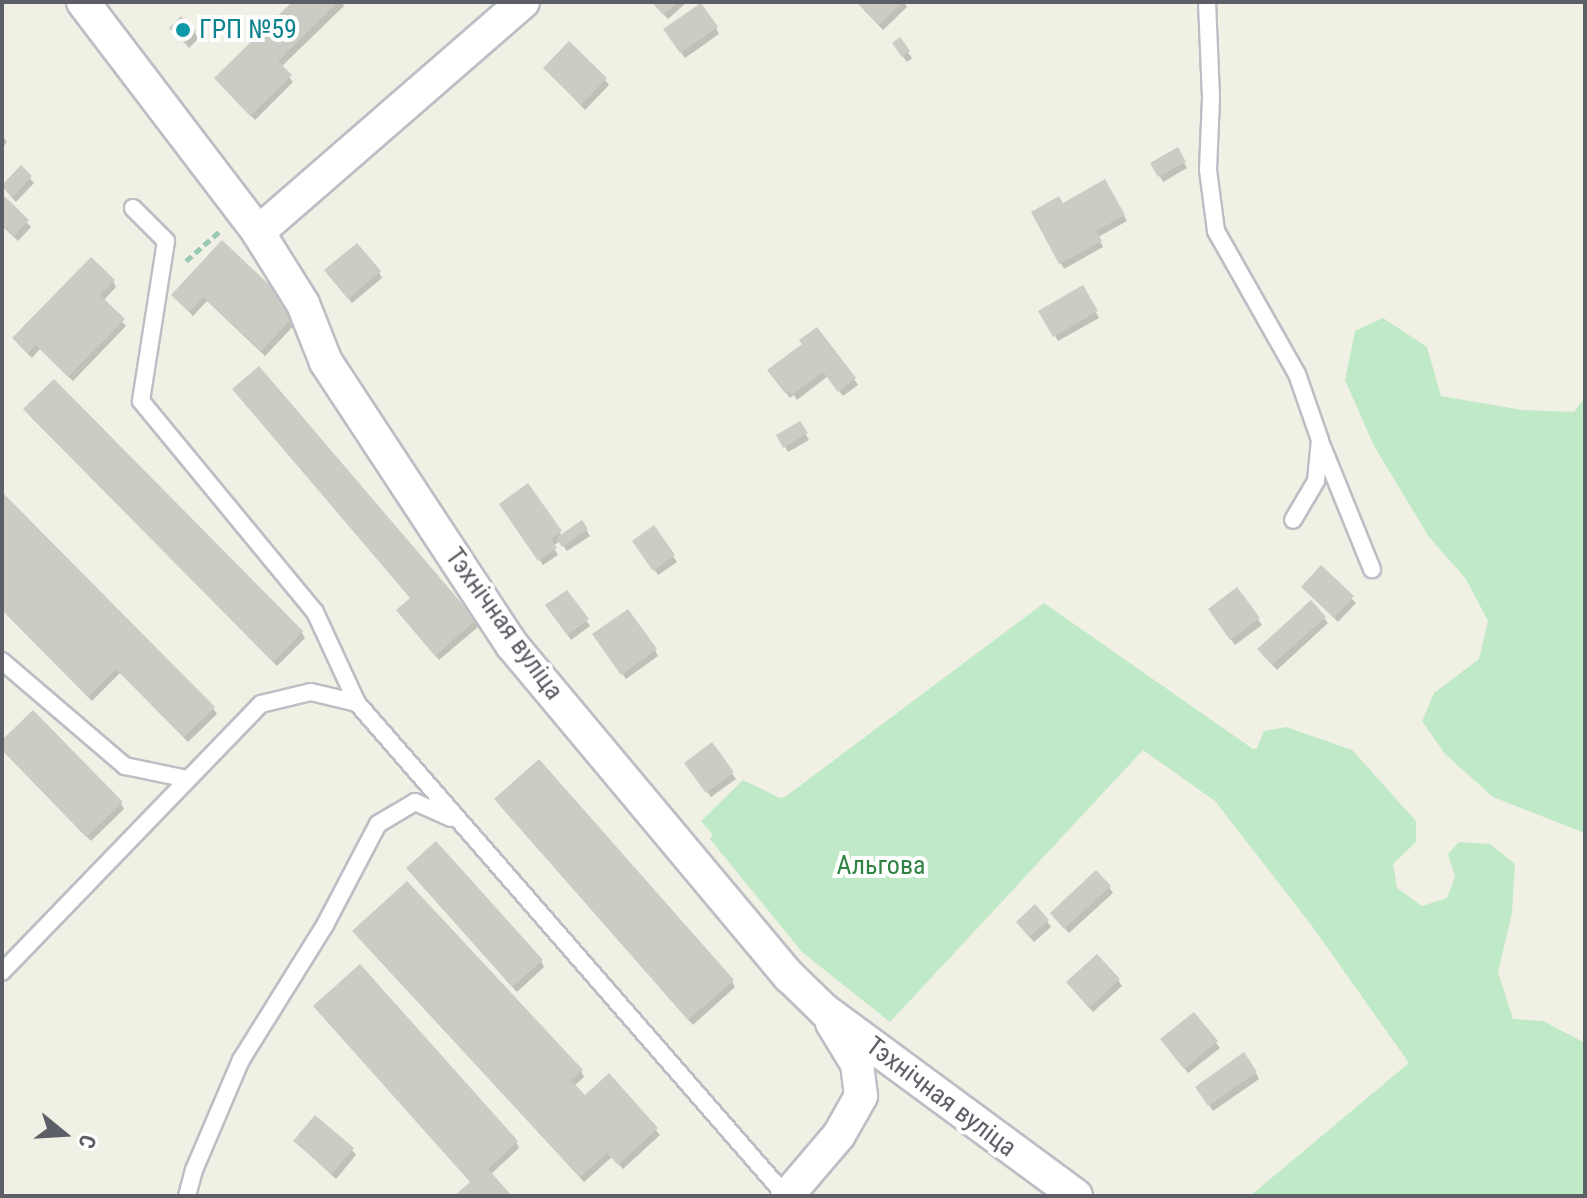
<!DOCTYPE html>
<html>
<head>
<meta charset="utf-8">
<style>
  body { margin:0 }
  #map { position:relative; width:1587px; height:1198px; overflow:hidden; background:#f0f0e5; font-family:"Roboto Condensed",sans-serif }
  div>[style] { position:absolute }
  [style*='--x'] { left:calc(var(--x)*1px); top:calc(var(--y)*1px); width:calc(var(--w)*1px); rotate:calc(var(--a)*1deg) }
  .green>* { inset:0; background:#c0e9c8 }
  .shadow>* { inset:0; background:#0003 }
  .building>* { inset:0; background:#cdccc4 }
  .path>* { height:5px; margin-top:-2.5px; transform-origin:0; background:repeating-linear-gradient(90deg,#98cab1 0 8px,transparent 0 12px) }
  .roads { filter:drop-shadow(2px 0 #bdbec5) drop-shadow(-2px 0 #bdbec5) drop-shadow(0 2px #bdbec5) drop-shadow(0 -2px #bdbec5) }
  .service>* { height:16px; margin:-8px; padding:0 8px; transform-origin:8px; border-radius:8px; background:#fff }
  .minor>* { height:32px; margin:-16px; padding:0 16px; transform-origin:16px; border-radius:16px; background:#fff }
  .dots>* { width:22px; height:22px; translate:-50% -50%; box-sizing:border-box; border:4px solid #fff; border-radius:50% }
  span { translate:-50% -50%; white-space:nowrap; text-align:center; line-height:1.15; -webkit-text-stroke:8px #fff; paint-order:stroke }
  .culture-label { font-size:26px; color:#0d838f }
  .left { translate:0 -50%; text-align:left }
  .street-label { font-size:26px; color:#5d5f67 }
  .park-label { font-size:26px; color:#2f8443 }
  .frame { position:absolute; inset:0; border:4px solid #5d5f67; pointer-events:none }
  .north { position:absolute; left:24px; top:1094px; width:80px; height:80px; -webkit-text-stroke:6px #fff; paint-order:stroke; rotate:108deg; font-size:22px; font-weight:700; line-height:32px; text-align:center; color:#5d5f67 }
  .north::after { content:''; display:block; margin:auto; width:28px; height:36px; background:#5d5f67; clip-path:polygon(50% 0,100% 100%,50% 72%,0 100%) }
</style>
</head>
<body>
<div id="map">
  <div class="green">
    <div style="clip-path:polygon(1383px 318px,1427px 347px,1441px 396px,1522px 410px,1574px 412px,1585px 397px,1585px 833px,1493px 797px,1445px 754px,1422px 721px,1434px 693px,1479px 659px,1488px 621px,1466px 579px,1429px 537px,1374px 446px,1345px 380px,1355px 331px)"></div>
    <div style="clip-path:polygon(1044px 603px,1253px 749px,1257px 748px,1264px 731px,1286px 727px,1352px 750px,1416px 821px,1416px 842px,1393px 864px,1397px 888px,1422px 906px,1447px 898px,1455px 877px,1448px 854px,1459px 842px,1490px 844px,1515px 864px,1512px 913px,1498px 972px,1513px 1019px,1543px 1021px,1585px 1043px,1585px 1196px,1250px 1196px,1409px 1063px,1312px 926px,1215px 801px,1143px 750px,890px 1022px,802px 952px,710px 839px,713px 835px,701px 821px,743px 780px,780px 798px,785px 797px)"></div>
  </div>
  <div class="shadow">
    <div style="clip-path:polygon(295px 2px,342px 2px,344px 6px,281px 67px,293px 82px,255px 120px,216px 79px)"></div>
    <div style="clip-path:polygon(652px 2px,687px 2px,668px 19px)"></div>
    <div style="clip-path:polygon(864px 2px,904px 2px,907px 7px,883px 30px,864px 10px)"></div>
    <div style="clip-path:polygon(172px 28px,195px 33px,198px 39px,189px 48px)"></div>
    <div style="clip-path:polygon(716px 28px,719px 34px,685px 58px,669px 36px)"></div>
    <div style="clip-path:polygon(899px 40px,912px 58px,907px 62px,898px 50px)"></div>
    <div style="clip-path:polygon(545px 68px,605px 80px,609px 85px,585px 110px)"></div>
    <div style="clip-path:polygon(2px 135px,7px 142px,2px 148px)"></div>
    <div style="clip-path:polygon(1177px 150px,1187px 168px,1163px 182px,1153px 163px)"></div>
    <div style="clip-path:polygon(21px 168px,34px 183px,16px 202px,3px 187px)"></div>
    <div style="clip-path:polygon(1105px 182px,1127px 221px,1098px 237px,1103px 247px,1064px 269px,1034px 213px,1062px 206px)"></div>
    <div style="clip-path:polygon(2px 197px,31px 227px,18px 241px,2px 226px)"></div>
    <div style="clip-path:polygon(222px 243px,300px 319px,265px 356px,207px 301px,193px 316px,173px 295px)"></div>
    <div style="clip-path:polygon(379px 272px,382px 278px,352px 303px,330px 277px)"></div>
    <div style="clip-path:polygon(113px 281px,116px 287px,103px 301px,126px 326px,73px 381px,40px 349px,32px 358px,18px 344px,14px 338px)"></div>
    <div style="clip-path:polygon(1083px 288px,1099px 318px,1058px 341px,1041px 311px)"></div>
    <div style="clip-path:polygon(804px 345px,854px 379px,858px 385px,843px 396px,828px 376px,797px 400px,794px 395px,790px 398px,773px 377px)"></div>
    <div style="clip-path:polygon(54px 381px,302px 633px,305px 638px,277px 666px,29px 415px,26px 409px)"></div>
    <div style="clip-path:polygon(800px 424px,809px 440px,788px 452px,779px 436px)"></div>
    <div style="clip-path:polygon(528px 486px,562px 536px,582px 523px,590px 536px,567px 551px,560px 541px,553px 546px,558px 555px,543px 565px,505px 510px)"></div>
    <div style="clip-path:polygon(2px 495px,213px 708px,217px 714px,188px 742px,120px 673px,92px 701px,2px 610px)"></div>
    <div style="clip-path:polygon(638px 547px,673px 556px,677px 562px,658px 575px)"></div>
    <div style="clip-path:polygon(1321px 568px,1356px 603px,1338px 622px,1303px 587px)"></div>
    <div style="clip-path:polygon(1237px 590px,1262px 625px,1235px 645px,1214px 616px)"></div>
    <div style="clip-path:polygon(567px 592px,590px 626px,571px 640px,551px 611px)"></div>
    <div style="clip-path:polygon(402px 616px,474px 621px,478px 627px,439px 660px)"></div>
    <div style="clip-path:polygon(1324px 618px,1328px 623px,1277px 670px,1263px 655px)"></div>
    <div style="clip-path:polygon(598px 640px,655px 650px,658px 656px,626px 679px)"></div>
    <div style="clip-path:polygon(2px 743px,121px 803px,124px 809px,91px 841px,2px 750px)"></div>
    <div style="clip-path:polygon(711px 745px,736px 779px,711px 797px,690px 769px)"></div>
    <div style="clip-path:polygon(500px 805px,732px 981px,735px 987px,693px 1025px)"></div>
    <div style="clip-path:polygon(412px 874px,541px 961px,544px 967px,517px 992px)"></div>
    <div style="clip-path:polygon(1109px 887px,1113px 893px,1069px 933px,1056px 919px)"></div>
    <div style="clip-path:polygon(1047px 921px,1051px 927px,1034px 942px,1022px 928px)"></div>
    <div style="clip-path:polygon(358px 937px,581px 1071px,584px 1077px,574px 1086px,585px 1098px,609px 1076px,660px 1135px,623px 1169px,612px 1157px,584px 1182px)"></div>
    <div style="clip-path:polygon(1118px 980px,1122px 986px,1093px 1012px,1068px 983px)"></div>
    <div style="clip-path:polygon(1194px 1014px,1220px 1048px,1188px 1073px,1166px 1045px)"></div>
    <div style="clip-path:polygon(1256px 1073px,1259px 1079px,1213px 1111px,1197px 1087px)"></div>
    <div style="clip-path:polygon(295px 1141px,352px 1150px,356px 1155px,336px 1179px)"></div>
    <div style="clip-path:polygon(516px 1142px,519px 1148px,490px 1175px,509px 1196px,457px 1196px)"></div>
  </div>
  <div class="building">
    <div style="clip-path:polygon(292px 2px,338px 2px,278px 61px,292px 75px,250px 116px,214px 78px)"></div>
    <div style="clip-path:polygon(652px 2px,678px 2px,663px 15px)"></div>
    <div style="clip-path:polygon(861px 2px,903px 2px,879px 25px,858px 4px)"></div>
    <div style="clip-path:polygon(701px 3px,718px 27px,680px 53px,663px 29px)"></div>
    <div style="clip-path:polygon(181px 16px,196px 32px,185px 43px,169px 28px)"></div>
    <div style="clip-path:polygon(900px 37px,910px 51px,902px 57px,892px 43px)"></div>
    <div style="clip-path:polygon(569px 41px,607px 78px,581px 105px,543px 68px)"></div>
    <div style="clip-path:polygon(1178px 147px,1186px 162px,1158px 177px,1150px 163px)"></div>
    <div style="clip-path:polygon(21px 165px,32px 176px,12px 198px,2px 185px)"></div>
    <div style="clip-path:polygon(1105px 179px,1125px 215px,1096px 231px,1102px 241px,1059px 264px,1031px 212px,1059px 196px,1063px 203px)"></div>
    <div style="clip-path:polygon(2px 194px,29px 220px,14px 236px,2px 225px)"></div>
    <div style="clip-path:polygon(222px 240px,298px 312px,261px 351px,203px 297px,189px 312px,171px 295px)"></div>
    <div style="clip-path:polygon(357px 243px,381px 271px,348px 299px,324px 270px)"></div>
    <div style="clip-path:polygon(91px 257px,115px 280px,100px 295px,125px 319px,68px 377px,36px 345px,28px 353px,12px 338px)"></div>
    <div style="clip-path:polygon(1083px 285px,1098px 311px,1053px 337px,1038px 311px)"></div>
    <div style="clip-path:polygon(817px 327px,856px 378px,838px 392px,823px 372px,792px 395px,789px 391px,785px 393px,767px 370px,802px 344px,799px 340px)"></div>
    <div style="clip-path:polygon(259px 366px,476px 620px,435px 656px,396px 610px,410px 598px,232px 389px)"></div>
    <div style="clip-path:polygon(54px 379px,303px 631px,273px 662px,23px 409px)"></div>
    <div style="clip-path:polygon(800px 421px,808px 433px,783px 448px,776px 435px)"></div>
    <div style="clip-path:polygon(528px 483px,562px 531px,551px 539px,557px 548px,538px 561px,499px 504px)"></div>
    <div style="clip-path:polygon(2px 492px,215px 707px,184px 737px,116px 669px,88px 697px,2px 610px)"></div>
    <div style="clip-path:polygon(582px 520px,588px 529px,562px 547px,556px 538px)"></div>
    <div style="clip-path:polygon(654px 525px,675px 555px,653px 571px,632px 541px)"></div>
    <div style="clip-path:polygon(1321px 565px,1354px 596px,1334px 618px,1301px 587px)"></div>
    <div style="clip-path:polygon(1237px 587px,1260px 618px,1230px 640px,1208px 609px)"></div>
    <div style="clip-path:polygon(567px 590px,589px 619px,567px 635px,545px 605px)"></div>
    <div style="clip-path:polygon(1311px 600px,1326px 617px,1272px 665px,1257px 649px)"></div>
    <div style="clip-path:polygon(628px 609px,657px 649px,621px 675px,592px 634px)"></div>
    <div style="clip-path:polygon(33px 710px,123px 802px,86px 837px,2px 750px,2px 740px)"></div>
    <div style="clip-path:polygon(712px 742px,734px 772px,706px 793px,684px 763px)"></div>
    <div style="clip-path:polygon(539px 759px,734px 980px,688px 1020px,494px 799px)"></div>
    <div style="clip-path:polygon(436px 841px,543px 960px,512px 987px,406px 868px)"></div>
    <div style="clip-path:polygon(1096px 870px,1111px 886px,1064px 929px,1050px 913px)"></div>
    <div style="clip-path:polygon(407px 881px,583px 1070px,571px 1080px,585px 1095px,609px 1073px,658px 1128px,618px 1165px,607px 1153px,580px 1177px,352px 931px)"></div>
    <div style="clip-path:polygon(1035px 904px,1049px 920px,1029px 937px,1016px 922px)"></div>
    <div style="clip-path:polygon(1097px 954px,1120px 979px,1089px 1008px,1066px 982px)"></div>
    <div style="clip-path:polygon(360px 964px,518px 1141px,488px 1169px,512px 1196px,454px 1196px,470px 1182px,313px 1006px)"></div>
    <div style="clip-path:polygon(1194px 1012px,1218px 1041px,1184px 1069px,1160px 1039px)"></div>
    <div style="clip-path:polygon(1244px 1052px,1257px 1072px,1208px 1106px,1195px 1087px)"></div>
    <div style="clip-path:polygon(315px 1115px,354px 1148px,332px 1174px,293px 1141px)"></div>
  </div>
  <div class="path">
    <div style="--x:186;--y:261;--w:47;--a:-41.5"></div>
  </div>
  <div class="roads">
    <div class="service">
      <div style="--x:1207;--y:2;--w:96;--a:87.6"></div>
      <div style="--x:1211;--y:98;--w:72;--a:92.4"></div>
      <div style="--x:1208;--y:170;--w:62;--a:82.5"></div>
      <div style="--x:1216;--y:231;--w:164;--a:60.5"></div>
      <div style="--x:1297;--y:374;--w:70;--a:70.8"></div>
      <div style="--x:1320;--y:440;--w:41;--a:95.6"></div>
      <div style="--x:1316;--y:481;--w:45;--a:120.5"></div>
      <div style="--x:133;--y:208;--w:47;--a:45"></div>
      <div style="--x:166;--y:241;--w:162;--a:98.9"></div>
      <div style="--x:141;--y:401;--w:273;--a:50.5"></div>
      <div style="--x:315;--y:612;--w:100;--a:65.2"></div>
      <div style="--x:357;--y:703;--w:654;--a:48.97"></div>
      <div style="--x:1322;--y:446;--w:133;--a:67.9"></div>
      <div style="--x:2;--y:661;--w:162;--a:40.5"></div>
      <div style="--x:125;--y:766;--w:64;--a:11.7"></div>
      <div style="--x:2;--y:972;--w:373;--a:-46"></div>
      <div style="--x:261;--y:704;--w:51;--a:-13.5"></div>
      <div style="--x:311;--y:692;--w:47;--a:13.4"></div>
      <div style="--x:187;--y:1196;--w:27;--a:-75"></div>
      <div style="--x:194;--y:1170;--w:120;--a:-66.9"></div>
      <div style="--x:241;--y:1060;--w:159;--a:-58.1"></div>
      <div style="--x:325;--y:925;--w:114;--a:-62.3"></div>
      <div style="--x:378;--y:824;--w:43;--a:-30.7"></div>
      <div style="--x:415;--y:802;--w:39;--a:24"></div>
    </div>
    <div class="minor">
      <div style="--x:83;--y:2;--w:289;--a:52.7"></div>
      <div style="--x:523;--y:2;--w:351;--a:139"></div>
      <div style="--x:258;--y:232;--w:85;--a:58"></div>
      <div style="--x:303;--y:304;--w:62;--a:68.4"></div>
      <div style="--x:326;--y:362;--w:339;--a:56.7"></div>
      <div style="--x:512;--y:645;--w:432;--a:50.1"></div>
      <div style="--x:789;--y:976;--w:49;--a:44.2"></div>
      <div style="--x:824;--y:1010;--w:313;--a:36.4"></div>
      <div style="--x:787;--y:1196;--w:80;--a:-49.6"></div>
      <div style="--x:839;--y:1135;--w:45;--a:-60.6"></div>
      <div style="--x:861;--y:1096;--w:32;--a:-97"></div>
      <div style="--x:857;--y:1064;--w:48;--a:-121.4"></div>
    </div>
  </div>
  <div class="dots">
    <div style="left:183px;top:30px;background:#0f9aa8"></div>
  </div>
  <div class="culture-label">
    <span class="left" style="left:199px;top:30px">ГРП №59</span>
  </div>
  <div class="street-label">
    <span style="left:504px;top:624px;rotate:54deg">Тэхнічная вуліца</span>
    <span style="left:941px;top:1097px;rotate:37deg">Тэхнічная вуліца</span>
  </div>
  <div class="park-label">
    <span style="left:881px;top:866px">Альгова</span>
  </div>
  <div class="frame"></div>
  <div class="north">С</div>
</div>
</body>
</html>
